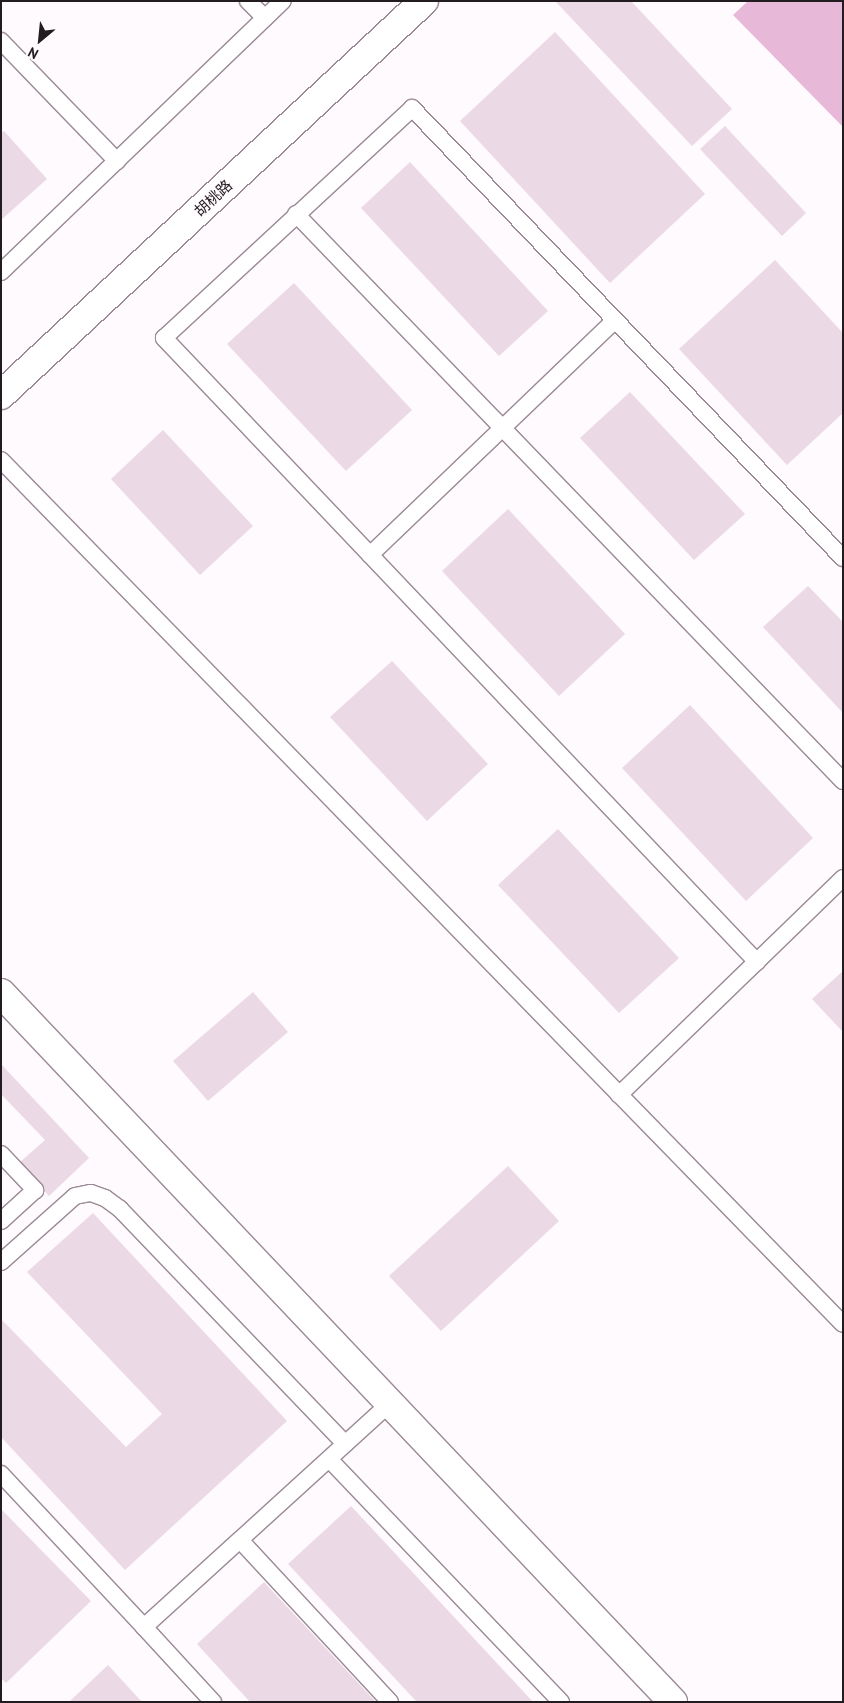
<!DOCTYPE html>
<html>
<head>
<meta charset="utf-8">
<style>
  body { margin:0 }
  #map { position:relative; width:844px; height:1703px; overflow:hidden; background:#fefafd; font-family:"PT Sans","Noto Sans SC",sans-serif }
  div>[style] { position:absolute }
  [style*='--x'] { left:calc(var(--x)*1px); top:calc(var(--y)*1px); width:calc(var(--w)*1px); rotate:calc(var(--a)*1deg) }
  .green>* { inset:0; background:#e8b8d9 }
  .building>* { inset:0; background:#ecd9e6 }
  .roads { filter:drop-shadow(1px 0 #9b8a96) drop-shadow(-1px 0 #9b8a96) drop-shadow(0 1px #9b8a96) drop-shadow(0 -1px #9b8a96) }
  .service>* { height:16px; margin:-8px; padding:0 8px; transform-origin:8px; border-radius:8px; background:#fff }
  .tertiary>* { height:28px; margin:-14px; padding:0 14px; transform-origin:14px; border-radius:14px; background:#fff }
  span { translate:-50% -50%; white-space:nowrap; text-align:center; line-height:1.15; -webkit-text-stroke:4px #fefafd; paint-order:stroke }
  .street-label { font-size:15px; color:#221b20 }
  .frame { position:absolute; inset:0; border:2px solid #221b20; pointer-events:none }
  .north { position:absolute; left:15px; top:15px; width:50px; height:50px; -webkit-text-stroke:4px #fefafd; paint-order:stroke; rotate:208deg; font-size:14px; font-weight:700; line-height:20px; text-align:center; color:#221b20 }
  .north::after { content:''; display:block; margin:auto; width:18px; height:22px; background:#221b20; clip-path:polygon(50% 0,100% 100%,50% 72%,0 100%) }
</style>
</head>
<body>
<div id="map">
  <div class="green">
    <div style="clip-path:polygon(748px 1px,843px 1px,843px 127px,733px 15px)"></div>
  </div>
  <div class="building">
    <div style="clip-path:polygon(555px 1px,631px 1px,732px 109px,692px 146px)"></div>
    <div style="clip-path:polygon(555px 32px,705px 194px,610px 283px,460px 121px)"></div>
    <div style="clip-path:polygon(725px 126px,806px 213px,782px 236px,700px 149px)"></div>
    <div style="clip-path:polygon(4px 131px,47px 179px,1px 220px,1px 133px)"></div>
    <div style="clip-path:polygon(410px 162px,548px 311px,499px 356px,361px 208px)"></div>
    <div style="clip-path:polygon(775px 260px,843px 333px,843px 413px,787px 465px,679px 349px)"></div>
    <div style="clip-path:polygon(294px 283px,412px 410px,346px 471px,227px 344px)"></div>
    <div style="clip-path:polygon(630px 392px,745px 514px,694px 560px,580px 438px)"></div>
    <div style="clip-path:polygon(163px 430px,253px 526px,200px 575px,111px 479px)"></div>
    <div style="clip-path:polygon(508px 509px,625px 634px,559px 696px,442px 571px)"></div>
    <div style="clip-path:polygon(808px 586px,843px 622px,843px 713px,763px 627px)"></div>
    <div style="clip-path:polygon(392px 661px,488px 764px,427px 821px,330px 717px)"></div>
    <div style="clip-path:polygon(690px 705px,813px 838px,746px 901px,622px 768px)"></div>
    <div style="clip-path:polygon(558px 829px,679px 958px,619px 1013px,498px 885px)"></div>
    <div style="clip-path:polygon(843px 971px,843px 1032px,812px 999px)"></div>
    <div style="clip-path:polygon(253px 992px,288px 1032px,208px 1101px,173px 1061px)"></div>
    <div style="clip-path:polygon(1px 1064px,89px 1158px,49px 1196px,19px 1163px,45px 1140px,1px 1094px)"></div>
    <div style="clip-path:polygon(508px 1166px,559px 1221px,441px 1331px,389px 1276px)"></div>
    <div style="clip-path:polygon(93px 1213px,287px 1421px,125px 1570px,1px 1437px,1px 1319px,126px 1447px,162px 1414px,27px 1272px)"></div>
    <div style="clip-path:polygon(351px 1506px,533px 1702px,417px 1702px,288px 1564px)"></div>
    <div style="clip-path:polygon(1px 1509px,91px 1601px,6px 1683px,1px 1678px)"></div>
    <div style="clip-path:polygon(264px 1582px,376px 1702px,250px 1702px,197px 1644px)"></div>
    <div style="clip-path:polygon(108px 1665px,142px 1702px,69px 1702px)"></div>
  </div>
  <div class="roads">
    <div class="service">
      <div style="--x:248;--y:1;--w:24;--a:45"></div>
      <div style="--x:1;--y:41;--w:167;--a:46"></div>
      <div style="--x:296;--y:214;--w:788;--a:46.03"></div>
      <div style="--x:1;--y:272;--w:391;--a:-43.9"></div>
      <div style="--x:1;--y:460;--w:1206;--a:45.74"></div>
      <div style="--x:370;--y:555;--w:339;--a:-43.8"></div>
      <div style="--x:757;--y:962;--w:861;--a:-133.54"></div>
      <div style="--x:164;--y:338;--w:338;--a:-42.8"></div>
      <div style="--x:412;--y:108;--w:623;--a:46.24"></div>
      <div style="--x:619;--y:1095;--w:312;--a:-44.1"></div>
      <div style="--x:1;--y:1154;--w:50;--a:46.6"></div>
      <div style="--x:35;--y:1190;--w:46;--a:137.6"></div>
      <div style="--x:1;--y:1262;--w:99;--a:-41.7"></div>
      <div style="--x:75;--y:1196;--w:16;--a:-11"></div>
      <div style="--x:91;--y:1193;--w:15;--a:20"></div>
      <div style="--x:105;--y:1198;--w:19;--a:36"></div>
      <div style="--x:120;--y:1209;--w:325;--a:46.2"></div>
      <div style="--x:329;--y:1459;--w:336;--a:46.3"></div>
      <div style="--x:1;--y:1474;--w:209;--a:46.9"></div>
      <div style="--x:240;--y:1540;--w:221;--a:47.2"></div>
      <div style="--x:213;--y:1702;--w:102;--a:-132.6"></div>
      <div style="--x:144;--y:1627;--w:333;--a:-42.3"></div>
    </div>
    <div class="tertiary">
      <div style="--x:1;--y:395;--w:578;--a:-42.97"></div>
      <div style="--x:1;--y:993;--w:977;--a:46.53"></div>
    </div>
  </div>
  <div class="street-label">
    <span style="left:213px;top:198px;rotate:-43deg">胡桃路</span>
  </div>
  <div class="frame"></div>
  <div class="north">N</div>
</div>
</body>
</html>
